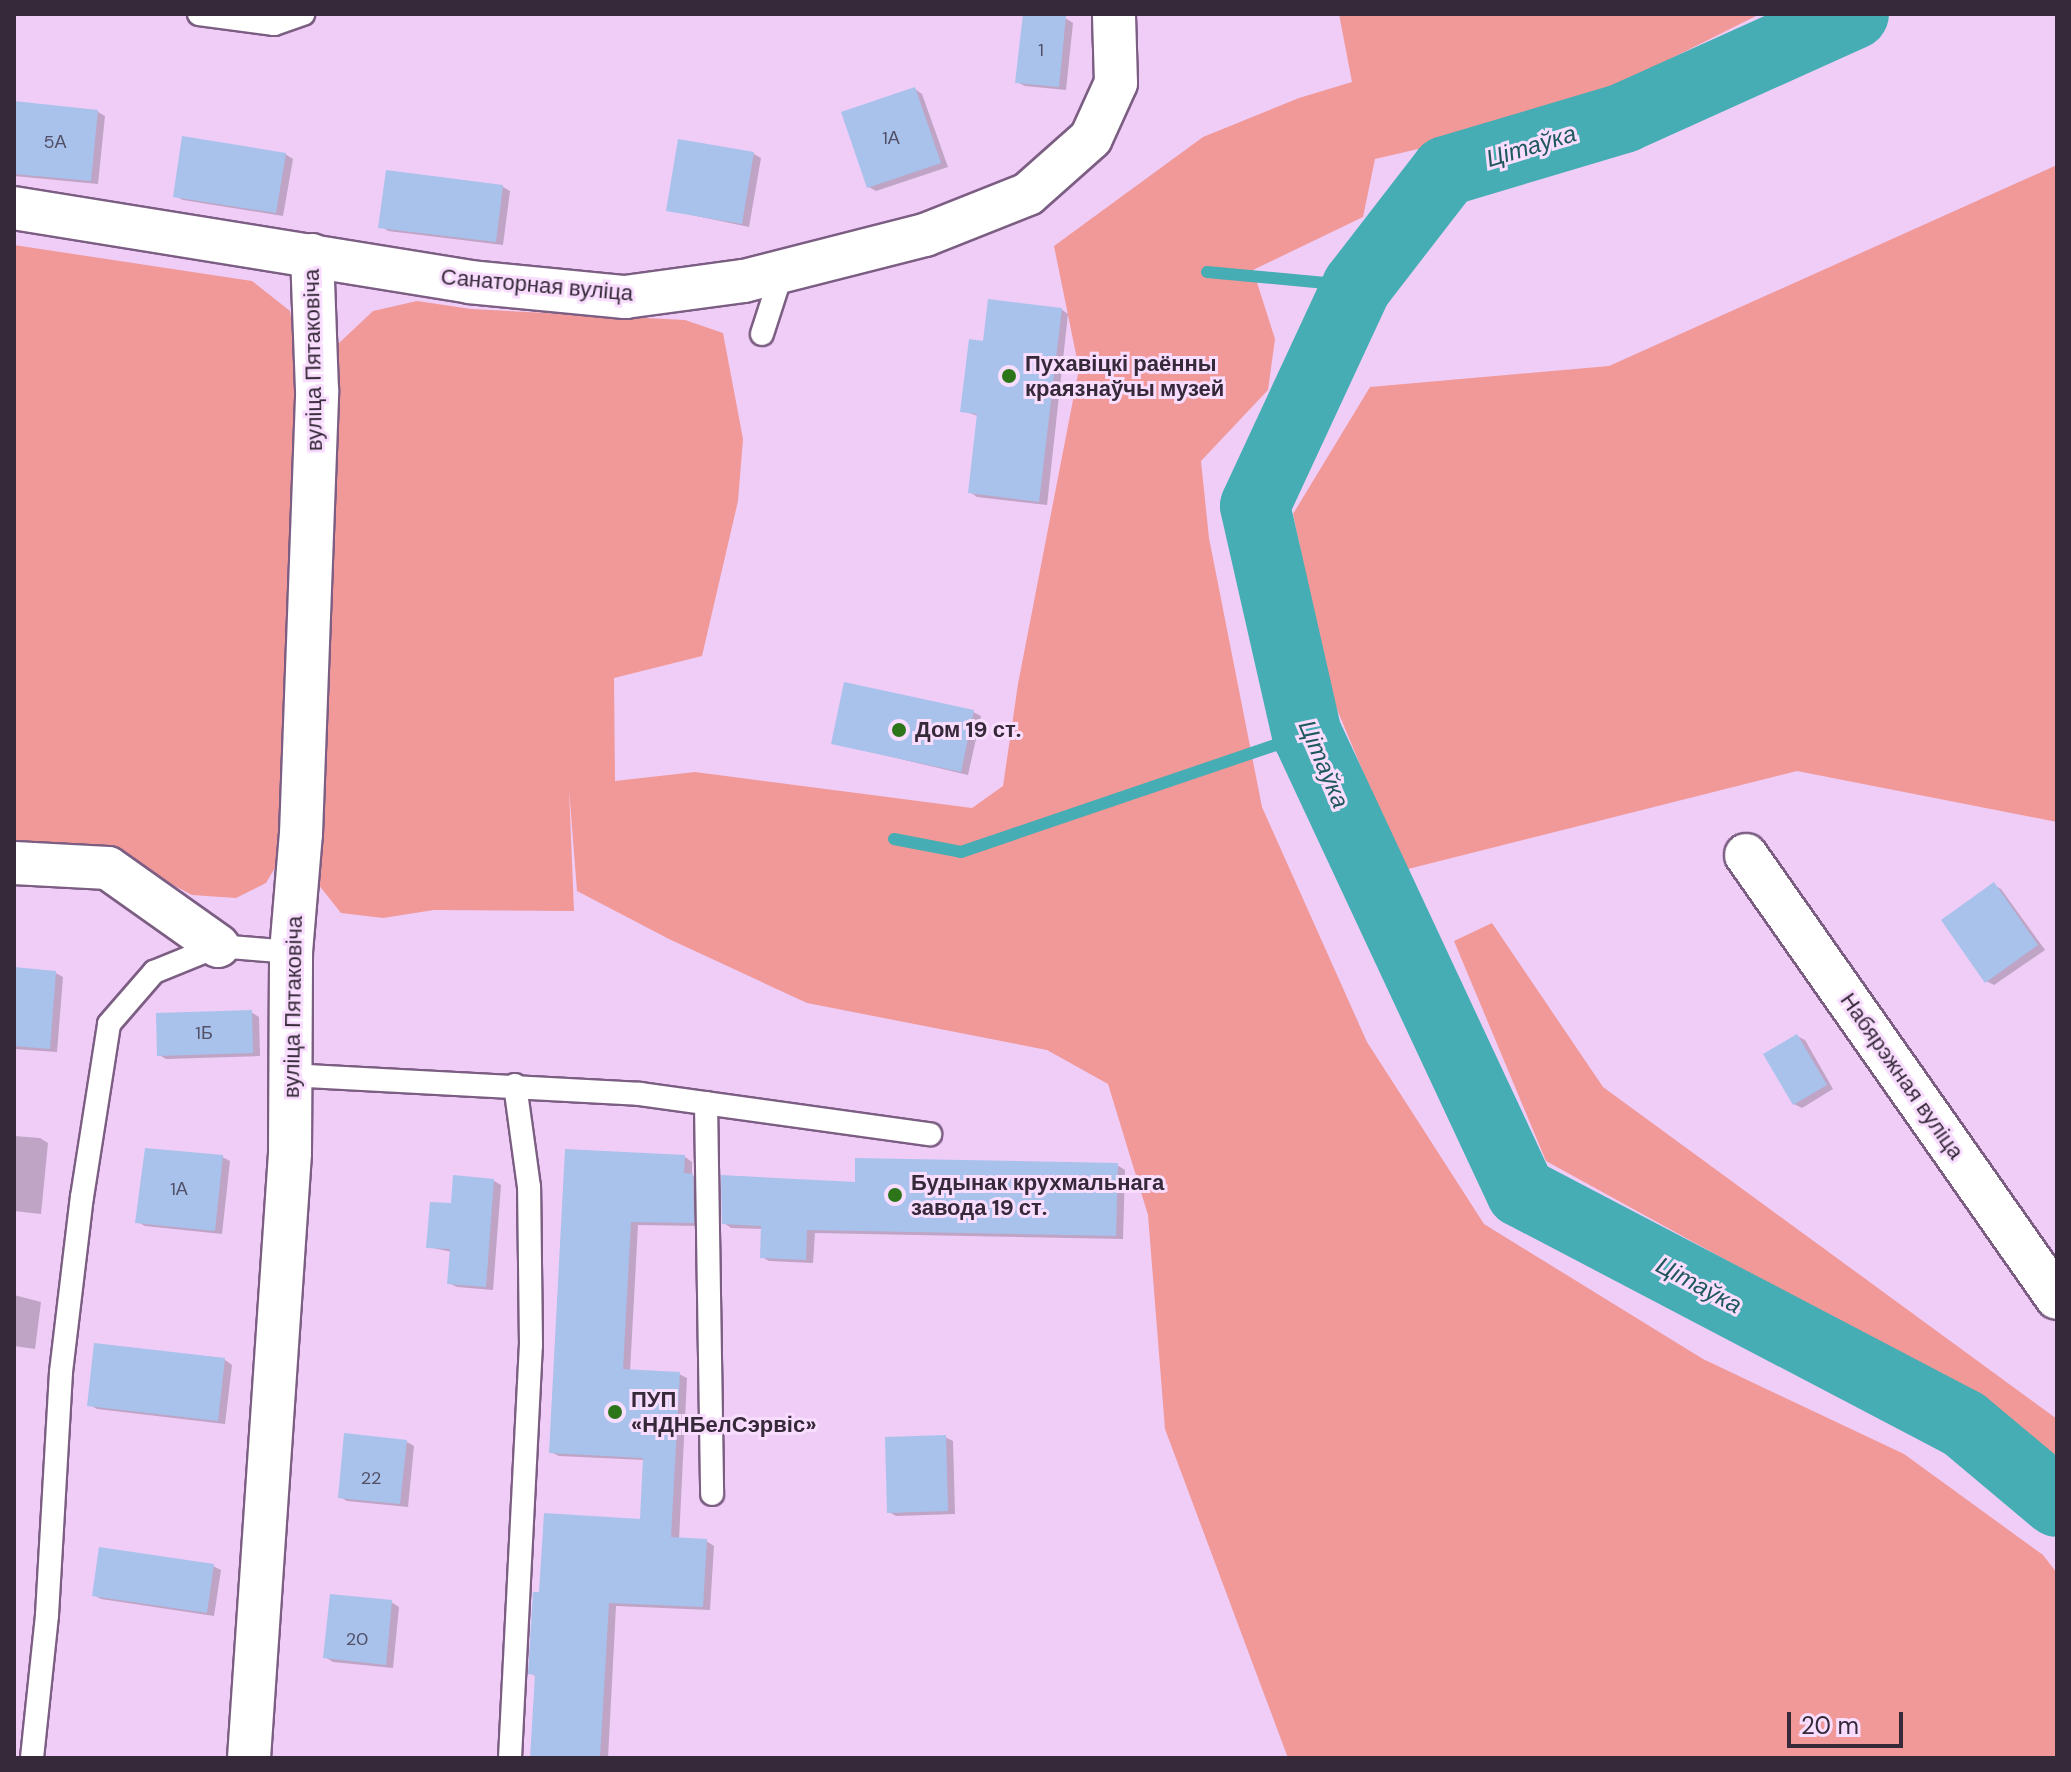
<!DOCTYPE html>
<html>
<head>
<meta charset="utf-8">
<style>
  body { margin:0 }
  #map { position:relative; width:2071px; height:1772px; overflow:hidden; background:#efcdf7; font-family:"DM Sans",sans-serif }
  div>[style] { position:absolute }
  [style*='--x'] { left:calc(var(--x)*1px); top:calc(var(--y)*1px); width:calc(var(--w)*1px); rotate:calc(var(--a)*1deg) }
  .green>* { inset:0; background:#f09998 }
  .shadow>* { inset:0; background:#0003 }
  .stream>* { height:12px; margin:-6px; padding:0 6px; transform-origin:6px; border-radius:6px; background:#45adb3 }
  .river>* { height:70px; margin:-35px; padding:0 35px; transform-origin:35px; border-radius:35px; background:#45adb3 }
  .building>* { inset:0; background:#a8c2ec }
  .roads { filter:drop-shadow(2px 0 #7c5e83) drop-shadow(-2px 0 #7c5e83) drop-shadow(0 2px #7c5e83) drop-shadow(0 -2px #7c5e83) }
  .service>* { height:22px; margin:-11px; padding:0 11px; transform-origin:11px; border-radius:11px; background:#fff }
  .minor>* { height:42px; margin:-21px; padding:0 21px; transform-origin:21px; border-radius:21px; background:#fff }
  .dots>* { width:22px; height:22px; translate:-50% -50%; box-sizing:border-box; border:4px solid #f9ddff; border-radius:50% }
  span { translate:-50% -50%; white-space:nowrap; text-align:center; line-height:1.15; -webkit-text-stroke:6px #f9ddff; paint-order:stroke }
  .number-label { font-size:18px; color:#524f66 }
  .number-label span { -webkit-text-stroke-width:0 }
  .street-label { font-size:22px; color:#362939 }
  .poi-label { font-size:22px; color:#362939; font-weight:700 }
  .left { translate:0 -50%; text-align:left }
  .water-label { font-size:24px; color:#1e585c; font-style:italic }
  .frame { position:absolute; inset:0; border:16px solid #362939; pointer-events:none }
  .scale { position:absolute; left:1787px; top:1712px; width:116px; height:36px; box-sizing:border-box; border:4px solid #362939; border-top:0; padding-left:10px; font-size:24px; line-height:28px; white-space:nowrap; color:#362939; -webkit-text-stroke:6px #f9ddff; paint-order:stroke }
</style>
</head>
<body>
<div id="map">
  <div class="green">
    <div style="clip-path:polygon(1339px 14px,1760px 14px,1580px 104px,1478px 135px,1375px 159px,1363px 217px,1253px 270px,1275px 339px,1268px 390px,1201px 461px,1209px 538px,1262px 807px,1367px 1042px,1484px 1224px,1703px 1359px,1904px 1454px,2043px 1555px,2057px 1573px,2057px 1758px,1288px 1758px,1165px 1429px,1148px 1215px,1108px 1084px,1047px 1050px,807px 1003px,669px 939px,577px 891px,569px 789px,574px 911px,434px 910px,383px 918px,341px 913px,318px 884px,338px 344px,373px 311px,417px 301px,471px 309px,685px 320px,723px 333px,743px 439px,738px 501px,702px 656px,614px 678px,615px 781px,695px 772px,972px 808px,1003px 786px,1018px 684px,1079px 369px,1054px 246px,1203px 137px,1299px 98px,1352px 82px)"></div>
    <div style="clip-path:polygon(2057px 165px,2057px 822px,1797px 771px,1404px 870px,1331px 695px,1293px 514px,1370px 387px,1609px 366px)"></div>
    <div style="clip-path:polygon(14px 245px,252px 281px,290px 311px,297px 358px,283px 854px,266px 883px,236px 898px,192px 895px,116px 855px,40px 842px,14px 843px)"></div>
    <div style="clip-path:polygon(1492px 923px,1603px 1087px,2057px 1419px,2057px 1467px,1975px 1397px,1546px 1161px,1454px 941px)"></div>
  </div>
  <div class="shadow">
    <div style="clip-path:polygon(1025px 14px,1065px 18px,1073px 23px,1066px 90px,1025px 86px,1017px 82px)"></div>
    <div style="clip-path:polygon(915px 89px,922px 94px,948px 167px,876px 191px,869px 187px)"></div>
    <div style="clip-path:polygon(14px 103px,98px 112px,105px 116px,98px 184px,14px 176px)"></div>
    <div style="clip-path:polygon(285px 154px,293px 159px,283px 216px,183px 200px,175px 196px)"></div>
    <div style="clip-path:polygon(754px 154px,761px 158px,749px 227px,668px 210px)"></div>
    <div style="clip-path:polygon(503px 187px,510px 191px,503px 245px,388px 231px,381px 226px)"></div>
    <div style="clip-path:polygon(1061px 309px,1068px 314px,1047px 505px,977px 497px,970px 492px,978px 416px,963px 411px,985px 343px)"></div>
    <div style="clip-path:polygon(973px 712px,981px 716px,968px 775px,833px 743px)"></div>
    <div style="clip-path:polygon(1994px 885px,2001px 889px,2045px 950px,1994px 985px,1986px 981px)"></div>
    <div style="clip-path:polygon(14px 969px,56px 973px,63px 977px,57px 1052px,14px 1049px)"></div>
    <div style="clip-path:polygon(251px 1012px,259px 1017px,260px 1056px,166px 1059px,159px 1055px)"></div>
    <div style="clip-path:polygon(1797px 1036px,1805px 1040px,1833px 1089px,1802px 1108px,1794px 1104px)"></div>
    <div style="clip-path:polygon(14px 1136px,40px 1138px,48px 1143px,41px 1214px,14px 1211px)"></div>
    <div style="clip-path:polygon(566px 1151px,685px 1157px,692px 1162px,692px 1175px,700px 1180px,701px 1226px,638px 1225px,630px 1372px,679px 1374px,687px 1378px,679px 1540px,706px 1541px,714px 1546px,710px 1610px,616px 1606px,608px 1758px,534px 1758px,537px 1677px,530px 1673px,541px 1594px,642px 1521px,644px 1460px,559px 1456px,551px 1452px)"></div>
    <div style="clip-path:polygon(222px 1157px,230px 1161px,222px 1234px,145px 1226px,138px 1222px)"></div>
    <div style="clip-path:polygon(1117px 1165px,1125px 1170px,1123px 1239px,815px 1233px,813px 1263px,769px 1261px,762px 1257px,763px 1229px,731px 1228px,724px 1223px)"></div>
    <div style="clip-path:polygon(494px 1181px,501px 1185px,493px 1290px,457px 1287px,449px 1283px,452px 1252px,428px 1247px,453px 1205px)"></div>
    <div style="clip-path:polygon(14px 1295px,41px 1302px,35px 1349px,14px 1346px)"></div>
    <div style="clip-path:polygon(225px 1360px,232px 1365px,225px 1424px,97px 1409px,90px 1405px)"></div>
    <div style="clip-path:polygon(945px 1437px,953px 1441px,955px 1514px,896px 1516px,889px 1512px)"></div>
    <div style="clip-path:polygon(407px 1442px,414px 1446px,408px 1507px,347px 1501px,340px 1497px)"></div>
    <div style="clip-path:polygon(213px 1566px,221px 1570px,214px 1616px,101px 1599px,94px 1595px)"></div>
    <div style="clip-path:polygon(391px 1602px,399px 1607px,393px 1668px,333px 1662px,325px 1657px)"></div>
  </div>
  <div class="stream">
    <div style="--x:1207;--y:272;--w:151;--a:5.3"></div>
    <div style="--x:894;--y:839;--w:68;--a:11"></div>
    <div style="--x:961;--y:852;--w:366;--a:-18.8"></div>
  </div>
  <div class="river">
    <div style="--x:1854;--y:14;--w:252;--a:155.7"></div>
    <div style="--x:1624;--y:118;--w:186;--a:163.4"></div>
    <div style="--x:1446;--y:171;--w:145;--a:127.7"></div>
    <div style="--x:1357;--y:286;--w:242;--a:114.9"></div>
    <div style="--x:1255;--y:506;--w:234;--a:77.2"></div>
    <div style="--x:1307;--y:734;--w:506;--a:64.96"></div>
    <div style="--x:1521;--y:1192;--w:500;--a:27.64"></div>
    <div style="--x:1964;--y:1424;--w:121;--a:40"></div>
  </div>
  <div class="building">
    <div style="clip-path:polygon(1023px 14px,1066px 16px,1059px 87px,1015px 83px)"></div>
    <div style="clip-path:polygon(915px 87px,941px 163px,867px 188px,841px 112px)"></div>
    <div style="clip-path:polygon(14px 101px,98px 110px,91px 181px,14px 174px)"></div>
    <div style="clip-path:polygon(182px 136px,286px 153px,276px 213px,173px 197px)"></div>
    <div style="clip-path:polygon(678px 139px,754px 152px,742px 224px,666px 211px)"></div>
    <div style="clip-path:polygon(386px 170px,503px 185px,496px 242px,378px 228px)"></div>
    <div style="clip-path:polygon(988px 299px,1062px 308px,1039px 502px,968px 493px,977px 414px,960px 412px,969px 339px,983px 341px)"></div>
    <div style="clip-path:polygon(844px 682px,974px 710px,961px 772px,831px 744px)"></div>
    <div style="clip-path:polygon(1994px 882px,2038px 945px,1985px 983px,1941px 920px)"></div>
    <div style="clip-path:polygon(14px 967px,56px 971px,50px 1049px,14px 1046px)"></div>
    <div style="clip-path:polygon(252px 1010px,253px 1053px,157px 1056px,156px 1013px)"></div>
    <div style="clip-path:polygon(1797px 1034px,1827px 1085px,1793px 1105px,1763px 1054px)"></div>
    <div style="clip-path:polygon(145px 1148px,223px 1155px,215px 1231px,135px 1223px)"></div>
    <div style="clip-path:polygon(565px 1149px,685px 1155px,684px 1173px,693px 1174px,694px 1223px,631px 1222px,623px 1369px,680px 1372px,671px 1537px,707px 1539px,703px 1607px,609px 1603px,600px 1758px,530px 1758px,535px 1675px,528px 1674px,533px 1592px,539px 1592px,544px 1513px,640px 1519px,643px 1458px,549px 1453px)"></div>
    <div style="clip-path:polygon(855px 1158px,1118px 1163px,1116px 1236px,807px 1230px,806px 1260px,760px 1258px,761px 1226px,722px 1224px,721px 1175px,855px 1182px)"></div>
    <div style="clip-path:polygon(453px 1175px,494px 1179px,486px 1287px,447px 1284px,450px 1249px,426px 1248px,430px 1202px,451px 1203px)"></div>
    <div style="clip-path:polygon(94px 1343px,225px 1358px,218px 1421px,87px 1406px)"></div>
    <div style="clip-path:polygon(344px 1433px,407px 1440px,400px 1504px,338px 1498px)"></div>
    <div style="clip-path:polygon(946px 1435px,948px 1511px,887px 1513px,885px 1437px)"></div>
    <div style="clip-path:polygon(99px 1547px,214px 1564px,207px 1613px,92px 1596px)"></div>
    <div style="clip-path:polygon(330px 1594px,392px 1600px,386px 1665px,323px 1658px)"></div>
  </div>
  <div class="roads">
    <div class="service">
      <div style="--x:199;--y:14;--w:76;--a:7.6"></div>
      <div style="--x:274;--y:24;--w:31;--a:-19"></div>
      <div style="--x:762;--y:334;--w:65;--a:-72.1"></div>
      <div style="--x:290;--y:1075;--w:351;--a:3.1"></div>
      <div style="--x:640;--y:1094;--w:293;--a:7.9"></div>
      <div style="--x:706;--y:1103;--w:391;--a:89.1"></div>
      <div style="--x:32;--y:1758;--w:144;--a:-84"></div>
      <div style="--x:47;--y:1615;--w:243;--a:-86.7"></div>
      <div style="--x:61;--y:1372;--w:176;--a:-83.2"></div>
      <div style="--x:82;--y:1197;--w:175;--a:-81.1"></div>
      <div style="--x:109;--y:1024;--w:69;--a:-49.1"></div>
      <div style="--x:154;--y:972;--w:69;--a:-22.1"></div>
      <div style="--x:218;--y:946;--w:73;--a:4.7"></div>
      <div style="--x:510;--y:1758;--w:414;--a:-87.1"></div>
      <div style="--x:531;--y:1345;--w:158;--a:-90.7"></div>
      <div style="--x:529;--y:1187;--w:103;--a:-97.8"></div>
    </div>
    <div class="minor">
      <div style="--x:14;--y:208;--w:461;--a:9.2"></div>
      <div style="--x:469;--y:282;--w:157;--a:5.5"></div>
      <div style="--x:625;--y:297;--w:120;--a:-7.7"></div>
      <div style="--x:744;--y:281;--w:187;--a:-14.3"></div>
      <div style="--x:925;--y:235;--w:111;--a:-21.7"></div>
      <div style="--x:1028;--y:194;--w:84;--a:-41.6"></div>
      <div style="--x:1091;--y:138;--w:60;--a:-65.6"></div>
      <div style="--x:1116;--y:83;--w:69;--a:-91.7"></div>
      <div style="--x:1746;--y:855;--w:541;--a:54.93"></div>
      <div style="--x:14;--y:863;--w:94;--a:3"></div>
      <div style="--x:108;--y:868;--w:135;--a:35.3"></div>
      <div style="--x:249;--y:1758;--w:606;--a:-86.12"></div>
      <div style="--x:290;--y:1153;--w:201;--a:-89.7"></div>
      <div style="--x:291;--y:952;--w:118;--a:-85.2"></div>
      <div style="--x:301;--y:834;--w:444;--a:-87.9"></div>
      <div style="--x:317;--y:390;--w:135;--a:-92.1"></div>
    </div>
  </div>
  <div class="dots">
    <div style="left:1009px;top:376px;background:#2c7519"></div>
    <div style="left:899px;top:730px;background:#2c7519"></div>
    <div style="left:895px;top:1195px;background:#2c7519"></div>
    <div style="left:615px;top:1412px;background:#2c7519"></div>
  </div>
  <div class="number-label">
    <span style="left:1041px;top:50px">1</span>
    <span style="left:891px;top:138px">1А</span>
    <span style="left:55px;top:142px">5А</span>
    <span style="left:204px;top:1033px">1Б</span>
    <span style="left:179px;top:1189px">1А</span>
    <span style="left:371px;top:1478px">22</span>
    <span style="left:357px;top:1639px">20</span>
  </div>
  <div class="street-label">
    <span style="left:537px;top:285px;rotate:5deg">Санаторная вуліца</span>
    <span style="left:313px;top:360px;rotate:-91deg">вуліца Пятаковіча</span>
    <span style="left:293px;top:1007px;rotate:-89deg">вуліца Пятаковіча</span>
    <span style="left:1902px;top:1076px;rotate:55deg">Набярэжная вуліца</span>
  </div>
  <div class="poi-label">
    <span class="left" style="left:1025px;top:376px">Пухавіцкі раённы<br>краязнаўчы музей</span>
    <span class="left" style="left:915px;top:730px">Дом 19 ст.</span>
    <span class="left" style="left:911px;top:1195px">Будынак крухмальнага<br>завода 19 ст.</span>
    <span class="left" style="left:631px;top:1412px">ПУП<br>«НДНБелСэрвіс»</span>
  </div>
  <div class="water-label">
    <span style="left:1531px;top:146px;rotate:-17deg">Цітаўка</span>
    <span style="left:1324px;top:764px;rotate:67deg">Цітаўка</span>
    <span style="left:1699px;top:1285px;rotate:28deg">Цітаўка</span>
  </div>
  <div class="frame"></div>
  <div class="scale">20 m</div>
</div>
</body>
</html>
